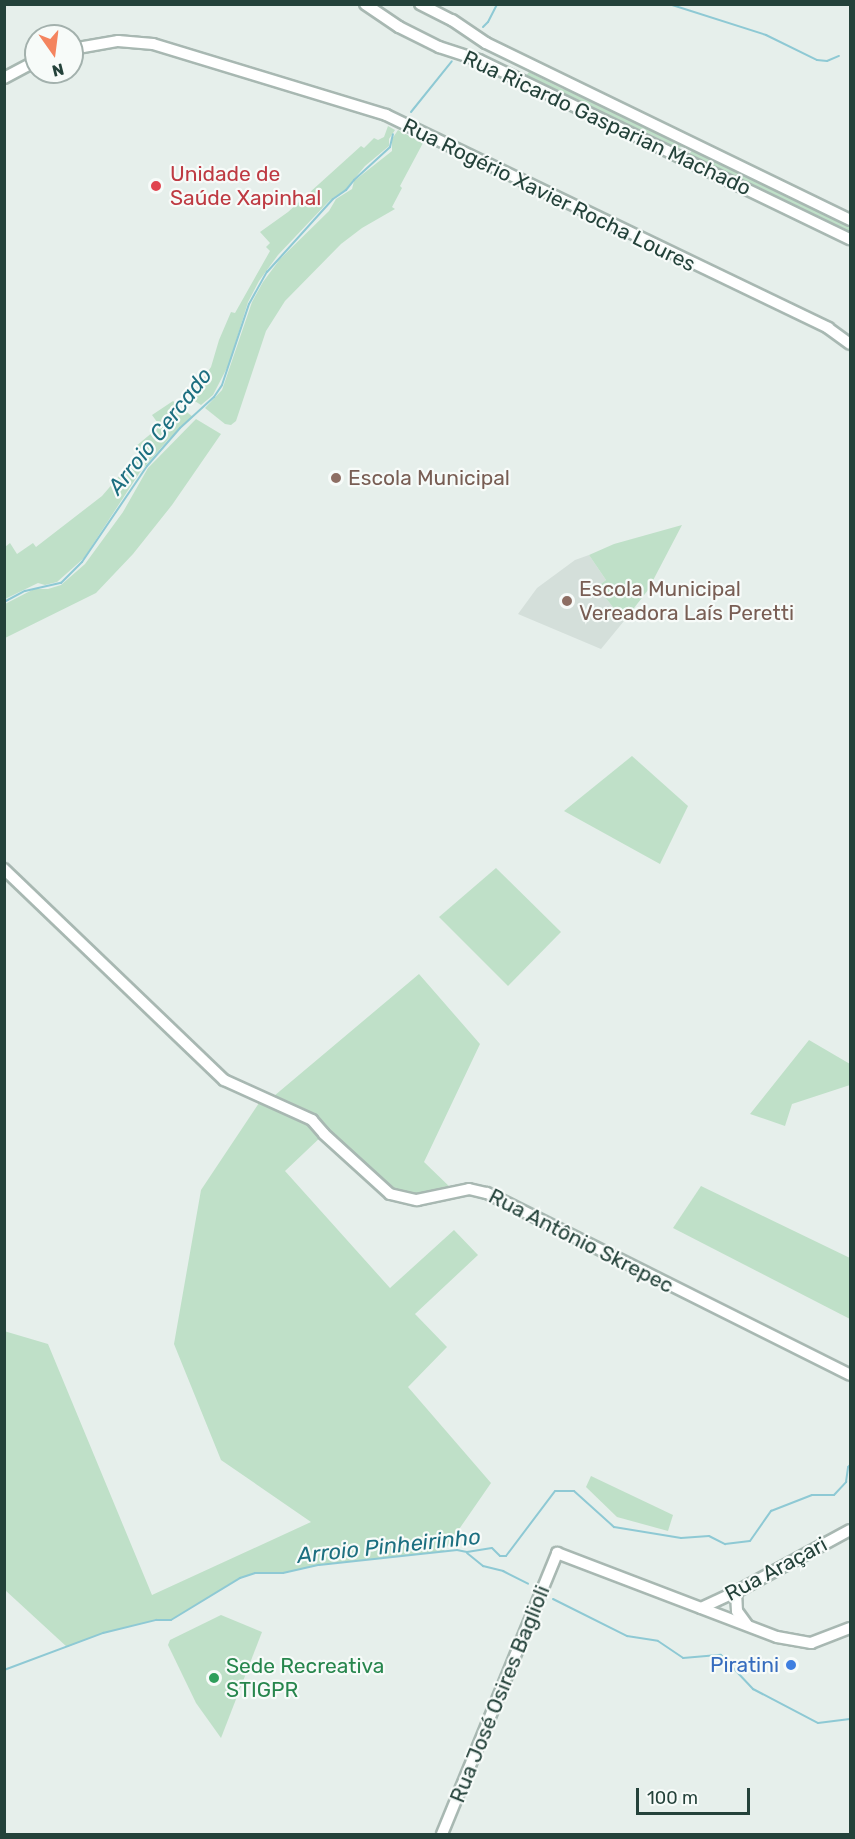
<!DOCTYPE html>
<html>
<head>
<meta charset="utf-8">
<style>
  body { margin:0 }
  #map { position:relative; width:855px; height:1839px; overflow:hidden; background:#e6efeb; font-family:Rubik,sans-serif }
  div>[style] { position:absolute }
  [style*='--x'] { left:calc(var(--x)*1px); top:calc(var(--y)*1px); width:calc(var(--w)*1px); rotate:calc(var(--a)*1deg) }
  .built>* { inset:0; background:#d4dfda }
  .green>* { inset:0; background:#bfe0c8 }
  .stream>* { height:2px; margin:-1px; padding:0 1px; transform-origin:1px; border-radius:1px; background:#8ec9d4 }
  .roads { filter:drop-shadow(2px 0 #a8b8b2) drop-shadow(-2px 0 #a8b8b2) drop-shadow(0 2px #a8b8b2) drop-shadow(0 -2px #a8b8b2) }
  .tertiary>* { height:10px; margin:-5px; padding:0 5px; transform-origin:5px; border-radius:5px; background:#fff }
  .dots>* { width:16px; height:16px; translate:-50% -50%; box-sizing:border-box; border:3px solid #f7fbf9; border-radius:50% }
  span { translate:-50% -50%; white-space:nowrap; text-align:center; line-height:1.15; -webkit-text-stroke:4.5px #f7fbf9; paint-order:stroke }
  .street-label { font-size:21px; color:#24423a }
  .health-label { font-size:21px; color:#be3a42 }
  .left { translate:0 -50%; text-align:left }
  .education-label { font-size:21px; color:#785e54 }
  .shop-label { font-size:21px; color:#366cbe }
  .right { translate:-100% -50%; text-align:right }
  .leisure-label { font-size:21px; color:#27864d }
  .water-label { font-size:22px; color:#1c6f80; font-style:italic }
  .frame { position:absolute; inset:0; border:6px solid #24423a; pointer-events:none }
  .north { position:absolute; left:24px; top:24px; width:60px; height:60px; box-sizing:border-box; background:#f7fbf9; border:2px solid #a3b1ad; border-radius:50%; rotate:166deg; font-size:16px; font-weight:700; line-height:24px; text-align:center; color:#24423a }
  .north::after { content:''; display:block; margin:auto; width:21px; height:27px; background:#f4845f; clip-path:polygon(50% 0,100% 100%,50% 72%,0 100%) }
  .scale { position:absolute; left:636px; top:1788px; width:114px; height:27px; box-sizing:border-box; border:3px solid #24423a; border-top:0; padding-left:8px; font-size:18px; line-height:21px; white-space:nowrap; color:#24423a; -webkit-text-stroke:4px #f7fbf9; paint-order:stroke }
</style>
</head>
<body>
<div id="map">
  <div class="built">
    <div style="clip-path:polygon(589px 555px,606px 580px,597px 587px,624px 621px,601px 649px,518px 614px,537px 588px,575px 560px)"></div>
  </div>
  <div class="green">
    <div style="clip-path:polygon(529px 72px,563px 89px,578px 92px,684px 146px,678px 148px,648px 133px,629px 128px,525px 77px)"></div>
    <div style="clip-path:polygon(388px 126px,395px 130px,389px 139px,389px 146px,365px 166px,345px 190px,329px 201px,278px 255px,259px 281px,248px 302px,229px 364px,213px 395px,201px 405px,190px 398px,211px 367px,219px 340px,231px 312px,235px 313px,270px 251px,266px 247px,270px 243px,260px 232px,288px 212px,361px 146px,364px 148px,374px 138px,378px 140px,384px 137px)"></div>
    <div style="clip-path:polygon(398px 130px,423px 143px,400px 186px,402px 188px,392px 207px,395px 209px,362px 228px,341px 244px,285px 301px,266px 331px,236px 421px,231px 425px,225px 424px,205px 408px,222px 390px,252px 302px,263px 282px,280px 259px,329px 211px,336px 199px,352px 189px,354px 181px,392px 151px,392px 139px)"></div>
    <div style="clip-path:polygon(693px 149px,850px 224px,850px 235px,688px 156px)"></div>
    <div style="clip-path:polygon(173px 401px,193px 417px,167px 441px,140px 472px,84px 558px,57px 582px,45px 585px,38px 583px,5px 599px,5px 547px,10px 543px,17px 554px,33px 543px,36px 547px,102px 496px,139px 453px,135px 447px,160px 426px,152px 415px)"></div>
    <div style="clip-path:polygon(196px 419px,221px 434px,172px 505px,133px 554px,96px 593px,5px 638px,5px 604px,34px 589px,48px 589px,61px 585px,85px 564px,123px 512px,148px 468px)"></div>
    <div style="clip-path:polygon(682px 525px,648px 590px,624px 621px,597px 587px,606px 580px,589px 555px,614px 544px)"></div>
    <div style="clip-path:polygon(632px 756px,688px 806px,660px 864px,564px 811px)"></div>
    <div style="clip-path:polygon(496px 868px,561px 932px,508px 986px,439px 917px)"></div>
    <div style="clip-path:polygon(419px 974px,480px 1044px,424px 1162px,453px 1190px,425px 1196px,398px 1197px,352px 1155px,315px 1115px,274px 1096px)"></div>
    <div style="clip-path:polygon(809px 1040px,850px 1064px,850px 1085px,792px 1104px,785px 1126px,750px 1114px)"></div>
    <div style="clip-path:polygon(263px 1097px,298px 1112px,324px 1134px,285px 1171px,390px 1288px,454px 1230px,478px 1255px,415px 1314px,447px 1347px,408px 1387px,491px 1483px,444px 1551px,320px 1565px,283px 1573px,255px 1573px,239px 1578px,171px 1620px,155px 1620px,103px 1633px,67px 1647px,5px 1590px,4px 1331px,48px 1344px,152px 1595px,311px 1522px,221px 1460px,174px 1344px,201px 1190px)"></div>
    <div style="clip-path:polygon(701px 1186px,850px 1258px,850px 1319px,673px 1228px)"></div>
    <div style="clip-path:polygon(591px 1476px,673px 1515px,668px 1531px,617px 1517px,586px 1487px)"></div>
    <div style="clip-path:polygon(221px 1615px,262px 1632px,221px 1738px,196px 1703px,168px 1645px,170px 1640px)"></div>
  </div>
  <div class="stream">
    <div style="--x:669;--y:4;--w:102;--a:17.7"></div>
    <div style="--x:766;--y:35;--w:57;--a:26.1"></div>
    <div style="--x:817;--y:60;--w:10;--a:6"></div>
    <div style="--x:827;--y:61;--w:13;--a:-23"></div>
    <div style="--x:483;--y:27;--w:7;--a:-45"></div>
    <div style="--x:488;--y:22;--w:20;--a:-63"></div>
    <div style="--x:411;--y:112;--w:65;--a:-51.2"></div>
    <div style="--x:4;--y:602;--w:24;--a:-28"></div>
    <div style="--x:25;--y:591;--w:37;--a:-13"></div>
    <div style="--x:61;--y:583;--w:30;--a:-45"></div>
    <div style="--x:82;--y:562;--w:116;--a:-55.9"></div>
    <div style="--x:147;--y:466;--w:50;--a:-49"></div>
    <div style="--x:180;--y:428;--w:46;--a:-42.4"></div>
    <div style="--x:214;--y:397;--w:14;--a:-56"></div>
    <div style="--x:222;--y:385;--w:85;--a:-71.6"></div>
    <div style="--x:249;--y:304;--w:37;--a:-61"></div>
    <div style="--x:267;--y:272;--w:98;--a:-47.9"></div>
    <div style="--x:333;--y:199;--w:16;--a:-35"></div>
    <div style="--x:346;--y:190;--w:13;--a:-51"></div>
    <div style="--x:354;--y:180;--w:49;--a:-42.5"></div>
    <div style="--x:390;--y:147;--w:13;--a:-77"></div>
    <div style="--x:467;--y:1553;--w:21;--a:39"></div>
    <div style="--x:483;--y:1566;--w:21;--a:14"></div>
    <div style="--x:503;--y:1571;--w:28;--a:27"></div>
    <div style="--x:553;--y:1599;--w:83;--a:26.6"></div>
    <div style="--x:627;--y:1636;--w:31;--a:9"></div>
    <div style="--x:658;--y:1641;--w:30;--a:34"></div>
    <div style="--x:683;--y:1658;--w:38;--a:-5"></div>
    <div style="--x:721;--y:1655;--w:47;--a:46.7"></div>
    <div style="--x:753;--y:1689;--w:73;--a:27.6"></div>
    <div style="--x:818;--y:1723;--w:32;--a:-7"></div>
    <div style="--x:4;--y:1670;--w:106;--a:-20.5"></div>
    <div style="--x:103;--y:1633;--w:55;--a:-13.8"></div>
    <div style="--x:156;--y:1620;--w:15;--a:0"></div>
    <div style="--x:171;--y:1620;--w:81;--a:-31.3"></div>
    <div style="--x:240;--y:1578;--w:16;--a:-18"></div>
    <div style="--x:255;--y:1573;--w:28;--a:0"></div>
    <div style="--x:283;--y:1573;--w:37;--a:-13"></div>
    <div style="--x:319;--y:1565;--w:139;--a:-6.2"></div>
    <div style="--x:457;--y:1550;--w:10;--a:11"></div>
    <div style="--x:467;--y:1552;--w:25;--a:-9"></div>
    <div style="--x:492;--y:1548;--w:11;--a:45"></div>
    <div style="--x:500;--y:1556;--w:6;--a:0"></div>
    <div style="--x:506;--y:1556;--w:81;--a:-53"></div>
    <div style="--x:555;--y:1491;--w:19;--a:0"></div>
    <div style="--x:574;--y:1491;--w:54;--a:42"></div>
    <div style="--x:614;--y:1527;--w:68;--a:9.3"></div>
    <div style="--x:681;--y:1538;--w:28;--a:-4"></div>
    <div style="--x:709;--y:1536;--w:18;--a:27"></div>
    <div style="--x:725;--y:1544;--w:25;--a:-7"></div>
    <div style="--x:750;--y:1541;--w:37;--a:-55"></div>
    <div style="--x:771;--y:1511;--w:44;--a:-21.3"></div>
    <div style="--x:812;--y:1495;--w:22;--a:0"></div>
    <div style="--x:834;--y:1495;--w:18;--a:-47"></div>
    <div style="--x:846;--y:1482;--w:15;--a:-82"></div>
    <div style="--x:848;--y:1467;--w:3;--a:-45"></div>
  </div>
  <div class="roads">
    <div class="tertiary">
      <div style="--x:365;--y:4;--w:41;--a:34.1"></div>
      <div style="--x:399;--y:27;--w:45;--a:26.6"></div>
      <div style="--x:439;--y:47;--w:42;--a:18"></div>
      <div style="--x:479;--y:60;--w:412;--a:25.8"></div>
      <div style="--x:420;--y:4;--w:36;--a:27"></div>
      <div style="--x:452;--y:20;--w:41;--a:34.1"></div>
      <div style="--x:486;--y:43;--w:405;--a:25.9"></div>
      <div style="--x:72;--y:49;--w:47;--a:-9.9"></div>
      <div style="--x:118;--y:41;--w:35;--a:5"></div>
      <div style="--x:153;--y:44;--w:244;--a:16.9"></div>
      <div style="--x:386;--y:115;--w:491;--a:25.7"></div>
      <div style="--x:828;--y:328;--w:27;--a:36"></div>
      <div style="--x:4;--y:78;--w:36;--a:-28"></div>
      <div style="--x:4;--y:869;--w:305;--a:43.8"></div>
      <div style="--x:224;--y:1080;--w:97;--a:24.4"></div>
      <div style="--x:312;--y:1120;--w:18;--a:49"></div>
      <div style="--x:324;--y:1134;--w:89;--a:42.3"></div>
      <div style="--x:390;--y:1194;--w:28;--a:13"></div>
      <div style="--x:417;--y:1200;--w:53;--a:-11.9"></div>
      <div style="--x:469;--y:1189;--w:18;--a:13"></div>
      <div style="--x:487;--y:1193;--w:406;--a:26.6"></div>
      <div style="--x:736;--y:1592;--w:19;--a:87"></div>
      <div style="--x:737;--y:1611;--w:17;--a:54"></div>
      <div style="--x:701;--y:1608;--w:38;--a:-25"></div>
      <div style="--x:736;--y:1592;--w:130;--a:-28.5"></div>
      <div style="--x:442;--y:1834;--w:304;--a:-67.7"></div>
      <div style="--x:557;--y:1553;--w:235;--a:20.9"></div>
      <div style="--x:777;--y:1637;--w:35;--a:10"></div>
      <div style="--x:811;--y:1643;--w:42;--a:-21"></div>
    </div>
  </div>
  <div class="dots">
    <div style="left:156px;top:186px;background:#e0444e"></div>
    <div style="left:336px;top:478px;background:#8d6e63"></div>
    <div style="left:567px;top:601px;background:#8d6e63"></div>
    <div style="left:791px;top:1665px;background:#3f7fe0"></div>
    <div style="left:214px;top:1678px;background:#2e9e5b"></div>
  </div>
  <div class="street-label">
    <span style="left:607px;top:123px;rotate:25deg">Rua Ricardo Gasparian Machado</span>
    <span style="left:549px;top:195px;rotate:26deg">Rua Rogério Xavier Rocha Loures</span>
    <span style="left:581px;top:1241px;rotate:27deg">Rua Antônio Skrepec</span>
    <span style="left:776px;top:1569px;rotate:-28deg">Rua Araçari</span>
    <span style="left:500px;top:1694px;rotate:-68deg">Rua José Osires Baglioli</span>
  </div>
  <div class="health-label">
    <span class="left" style="left:170px;top:186px">Unidade de<br>Saúde Xapinhal</span>
  </div>
  <div class="education-label">
    <span class="left" style="left:348px;top:478px">Escola Municipal</span>
    <span class="left" style="left:579px;top:601px">Escola Municipal<br>Vereadora Laís Peretti</span>
  </div>
  <div class="shop-label">
    <span class="right" style="left:779px;top:1665px">Piratini</span>
  </div>
  <div class="leisure-label">
    <span class="left" style="left:226px;top:1678px">Sede Recreativa<br>STIGPR</span>
  </div>
  <div class="water-label">
    <span style="left:160px;top:431px;rotate:-52deg">Arroio Cercado</span>
    <span style="left:389px;top:1546px;rotate:-6deg">Arroio Pinheirinho</span>
  </div>
  <div class="frame"></div>
  <div class="north">N</div>
  <div class="scale">100 m</div>
</div>
</body>
</html>
